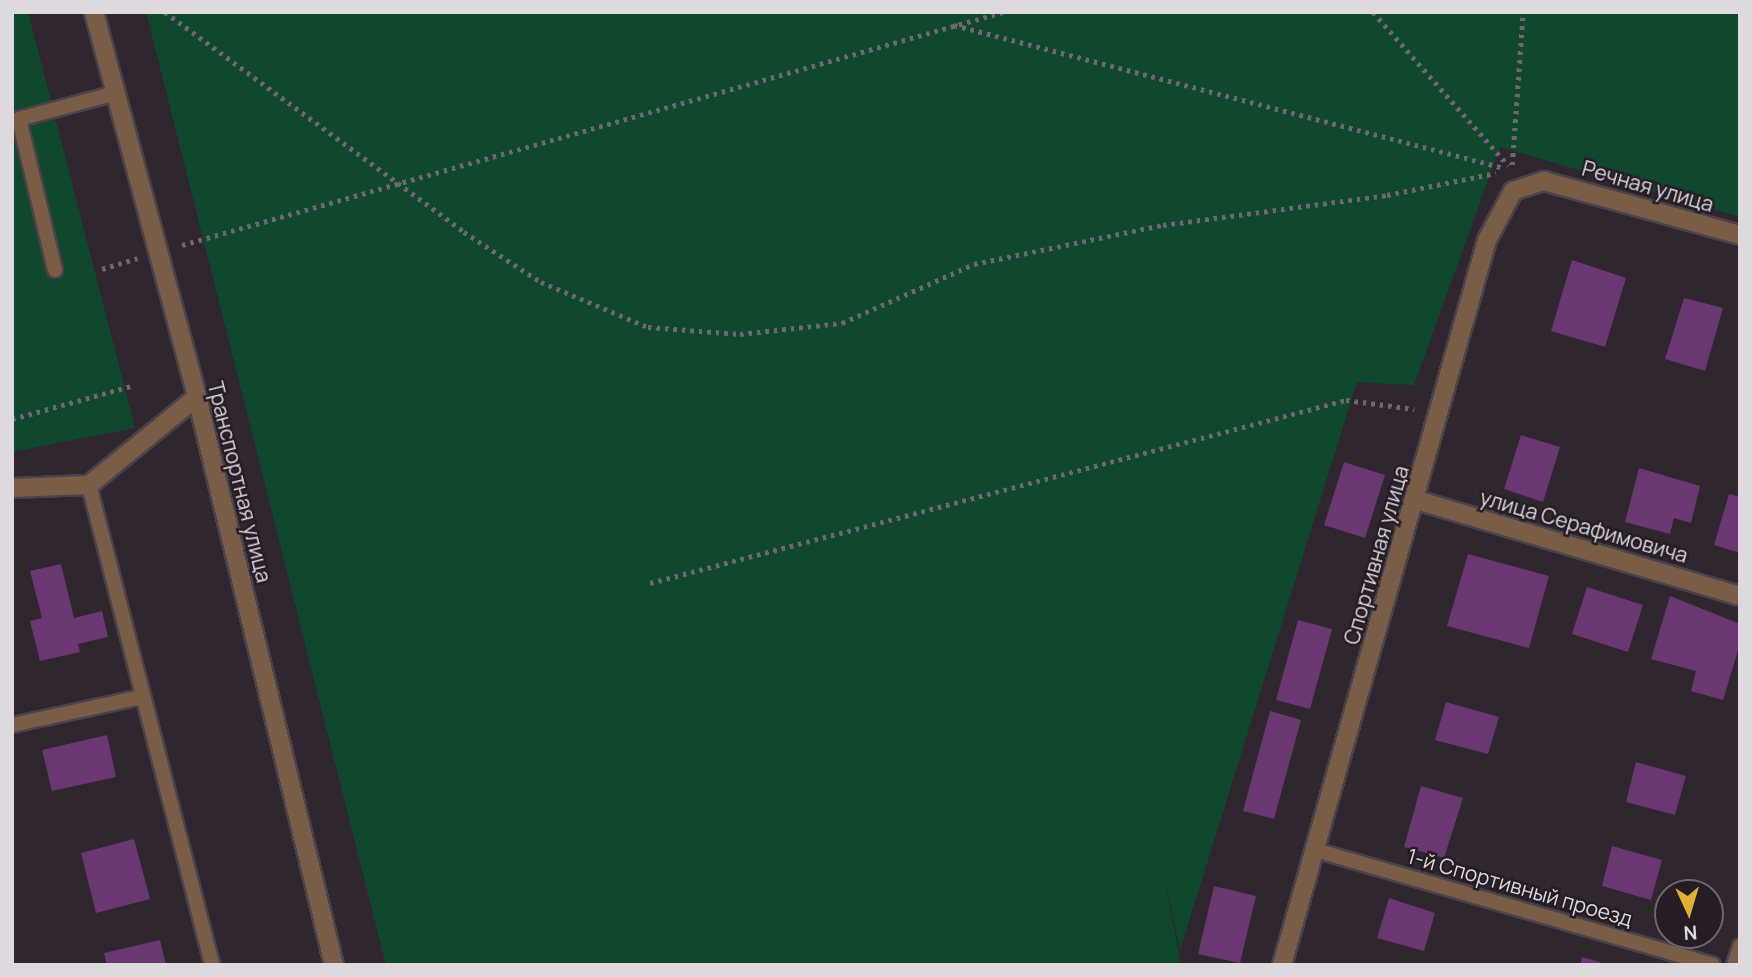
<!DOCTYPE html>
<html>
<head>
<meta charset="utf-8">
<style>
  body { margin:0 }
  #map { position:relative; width:1752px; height:977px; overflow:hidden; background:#2f2630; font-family:Manrope,sans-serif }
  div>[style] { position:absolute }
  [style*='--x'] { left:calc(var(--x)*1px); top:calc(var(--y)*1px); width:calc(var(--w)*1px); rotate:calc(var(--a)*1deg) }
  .green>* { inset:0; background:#10482e }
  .building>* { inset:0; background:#6a3773 }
  .path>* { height:4.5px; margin-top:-2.25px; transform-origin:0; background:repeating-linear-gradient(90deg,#6f6770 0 3.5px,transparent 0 8.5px) }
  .roads { filter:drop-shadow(2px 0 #4b424c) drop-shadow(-2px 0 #4b424c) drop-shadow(0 2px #4b424c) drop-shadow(0 -2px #4b424c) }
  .service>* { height:14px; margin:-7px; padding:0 7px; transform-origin:7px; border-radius:7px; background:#7a5d47 }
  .minor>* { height:18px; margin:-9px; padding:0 9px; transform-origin:9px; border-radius:9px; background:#7a5d47 }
  .tertiary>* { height:18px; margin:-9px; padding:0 9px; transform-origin:9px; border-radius:9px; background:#7a5d47 }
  span { translate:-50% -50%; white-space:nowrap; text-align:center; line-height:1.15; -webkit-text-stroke:5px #251c26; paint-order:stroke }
  .street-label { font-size:21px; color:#ded8df }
  .frame { position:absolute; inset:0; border:14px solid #ded8df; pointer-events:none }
  .north { position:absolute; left:1654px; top:879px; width:70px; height:70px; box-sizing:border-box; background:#251c26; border:2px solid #6f6770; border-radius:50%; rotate:176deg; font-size:19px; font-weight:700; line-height:28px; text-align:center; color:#ded8df }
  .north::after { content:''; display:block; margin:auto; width:24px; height:32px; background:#e1af34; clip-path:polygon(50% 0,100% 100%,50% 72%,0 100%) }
</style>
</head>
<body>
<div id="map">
  <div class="green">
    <div style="clip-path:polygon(12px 12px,28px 12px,135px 428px,12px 452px)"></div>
    <div style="clip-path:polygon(146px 12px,1740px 12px,1740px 217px,1500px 147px,1414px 385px,1357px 382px,1180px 950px,1162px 866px,1181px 965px,386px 965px)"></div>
  </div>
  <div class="building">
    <div style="clip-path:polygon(1572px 260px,1626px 278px,1605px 347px,1551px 331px)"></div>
    <div style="clip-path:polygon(1684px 298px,1723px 308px,1705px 371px,1665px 359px)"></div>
    <div style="clip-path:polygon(1521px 435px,1560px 447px,1543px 502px,1504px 489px)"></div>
    <div style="clip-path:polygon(1344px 462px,1385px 475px,1365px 538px,1324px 525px)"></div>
    <div style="clip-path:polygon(1639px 468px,1700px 486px,1691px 523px,1674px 518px,1670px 534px,1625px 522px)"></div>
    <div style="clip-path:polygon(1729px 494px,1740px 497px,1740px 553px,1714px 545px)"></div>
    <div style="clip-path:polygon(1468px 554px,1549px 576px,1529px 648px,1447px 626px)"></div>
    <div style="clip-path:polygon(61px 564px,74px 618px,102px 611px,108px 637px,78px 644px,80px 652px,40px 661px,30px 621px,42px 618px,30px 571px)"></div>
    <div style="clip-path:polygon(1587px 587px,1643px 605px,1628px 652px,1572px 634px)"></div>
    <div style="clip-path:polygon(1670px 596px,1740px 624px,1740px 644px,1723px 700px,1691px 691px,1696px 671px,1651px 659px)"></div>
    <div style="clip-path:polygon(1298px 620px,1332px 629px,1310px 709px,1276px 700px)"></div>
    <div style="clip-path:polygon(1446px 702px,1499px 717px,1488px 754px,1435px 740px)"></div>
    <div style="clip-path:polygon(1270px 711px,1301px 720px,1274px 819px,1243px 811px)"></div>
    <div style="clip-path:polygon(107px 735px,116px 777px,52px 791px,42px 750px)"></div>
    <div style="clip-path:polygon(1636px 762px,1686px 776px,1675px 815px,1626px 802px)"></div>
    <div style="clip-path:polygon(1421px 786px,1463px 798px,1444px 858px,1404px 847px)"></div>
    <div style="clip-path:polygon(134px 839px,150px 899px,96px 913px,81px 853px)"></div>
    <div style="clip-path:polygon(1612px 846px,1662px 860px,1651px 900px,1602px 886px)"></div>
    <div style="clip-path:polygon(1214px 886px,1256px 896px,1240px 963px,1198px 954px)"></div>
    <div style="clip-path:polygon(1389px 898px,1435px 913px,1424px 951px,1377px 938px)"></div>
    <div style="clip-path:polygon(160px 940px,166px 965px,107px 965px,104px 953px)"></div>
    <div style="clip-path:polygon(1582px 957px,1606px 964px,1606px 965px,1580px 965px)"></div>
  </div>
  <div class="path">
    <div style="--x:165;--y:12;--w:371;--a:36.3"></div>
    <div style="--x:464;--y:232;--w:92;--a:33"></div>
    <div style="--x:541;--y:282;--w:116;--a:22.8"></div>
    <div style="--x:648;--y:327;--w:92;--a:4.4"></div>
    <div style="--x:740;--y:334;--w:103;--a:-6.2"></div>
    <div style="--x:842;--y:323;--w:145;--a:-24.1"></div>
    <div style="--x:974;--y:264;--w:193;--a:-11.7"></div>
    <div style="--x:1163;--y:225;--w:226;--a:-7.6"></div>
    <div style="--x:1387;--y:195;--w:111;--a:-11.4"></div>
    <div style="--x:1373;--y:12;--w:205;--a:48.6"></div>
    <div style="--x:954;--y:25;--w:568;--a:14.57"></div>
    <div style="--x:1512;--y:165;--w:153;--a:-85.9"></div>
    <div style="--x:182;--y:245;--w:853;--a:-15.84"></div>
    <div style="--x:102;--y:269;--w:37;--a:-17"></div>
    <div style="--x:12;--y:419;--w:123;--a:-15.5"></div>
    <div style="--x:650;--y:583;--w:720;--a:-14.73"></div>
    <div style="--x:1346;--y:400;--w:69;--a:7.5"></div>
  </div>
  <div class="roads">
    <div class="service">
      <div style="--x:55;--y:270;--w:155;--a:-103.4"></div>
      <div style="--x:19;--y:119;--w:100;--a:-15"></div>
      <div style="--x:89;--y:485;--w:496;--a:75.6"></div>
      <div style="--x:12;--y:725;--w:132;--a:-12.2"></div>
      <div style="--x:1315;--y:850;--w:414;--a:16.1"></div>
      <div style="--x:1734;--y:965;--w:20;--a:-72"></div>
    </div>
    <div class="minor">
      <div style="--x:12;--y:488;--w:77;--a:-2.2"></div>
      <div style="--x:89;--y:485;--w:139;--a:-39.2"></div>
      <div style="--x:1416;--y:500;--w:338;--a:16.5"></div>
      <div style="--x:1282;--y:965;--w:753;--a:-74.21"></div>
      <div style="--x:1487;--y:240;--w:55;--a:-62"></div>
      <div style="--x:1513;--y:191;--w:33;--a:-18"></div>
      <div style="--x:1544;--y:181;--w:203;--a:15.4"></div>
    </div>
    <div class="tertiary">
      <div style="--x:94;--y:12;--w:399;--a:75"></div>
      <div style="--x:197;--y:397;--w:584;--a:76.44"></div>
    </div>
  </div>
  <div class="street-label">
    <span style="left:1648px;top:186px;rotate:16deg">Речная улица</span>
    <span style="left:240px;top:482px;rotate:76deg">Транспортная улица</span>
    <span style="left:1584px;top:526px;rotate:16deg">улица Серафимовича</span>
    <span style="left:1376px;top:555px;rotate:-74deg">Спортивная улица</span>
    <span style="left:1520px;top:887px;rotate:16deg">1-й Спортивный проезд</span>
  </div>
  <div class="frame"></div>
  <div class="north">N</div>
</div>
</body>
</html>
